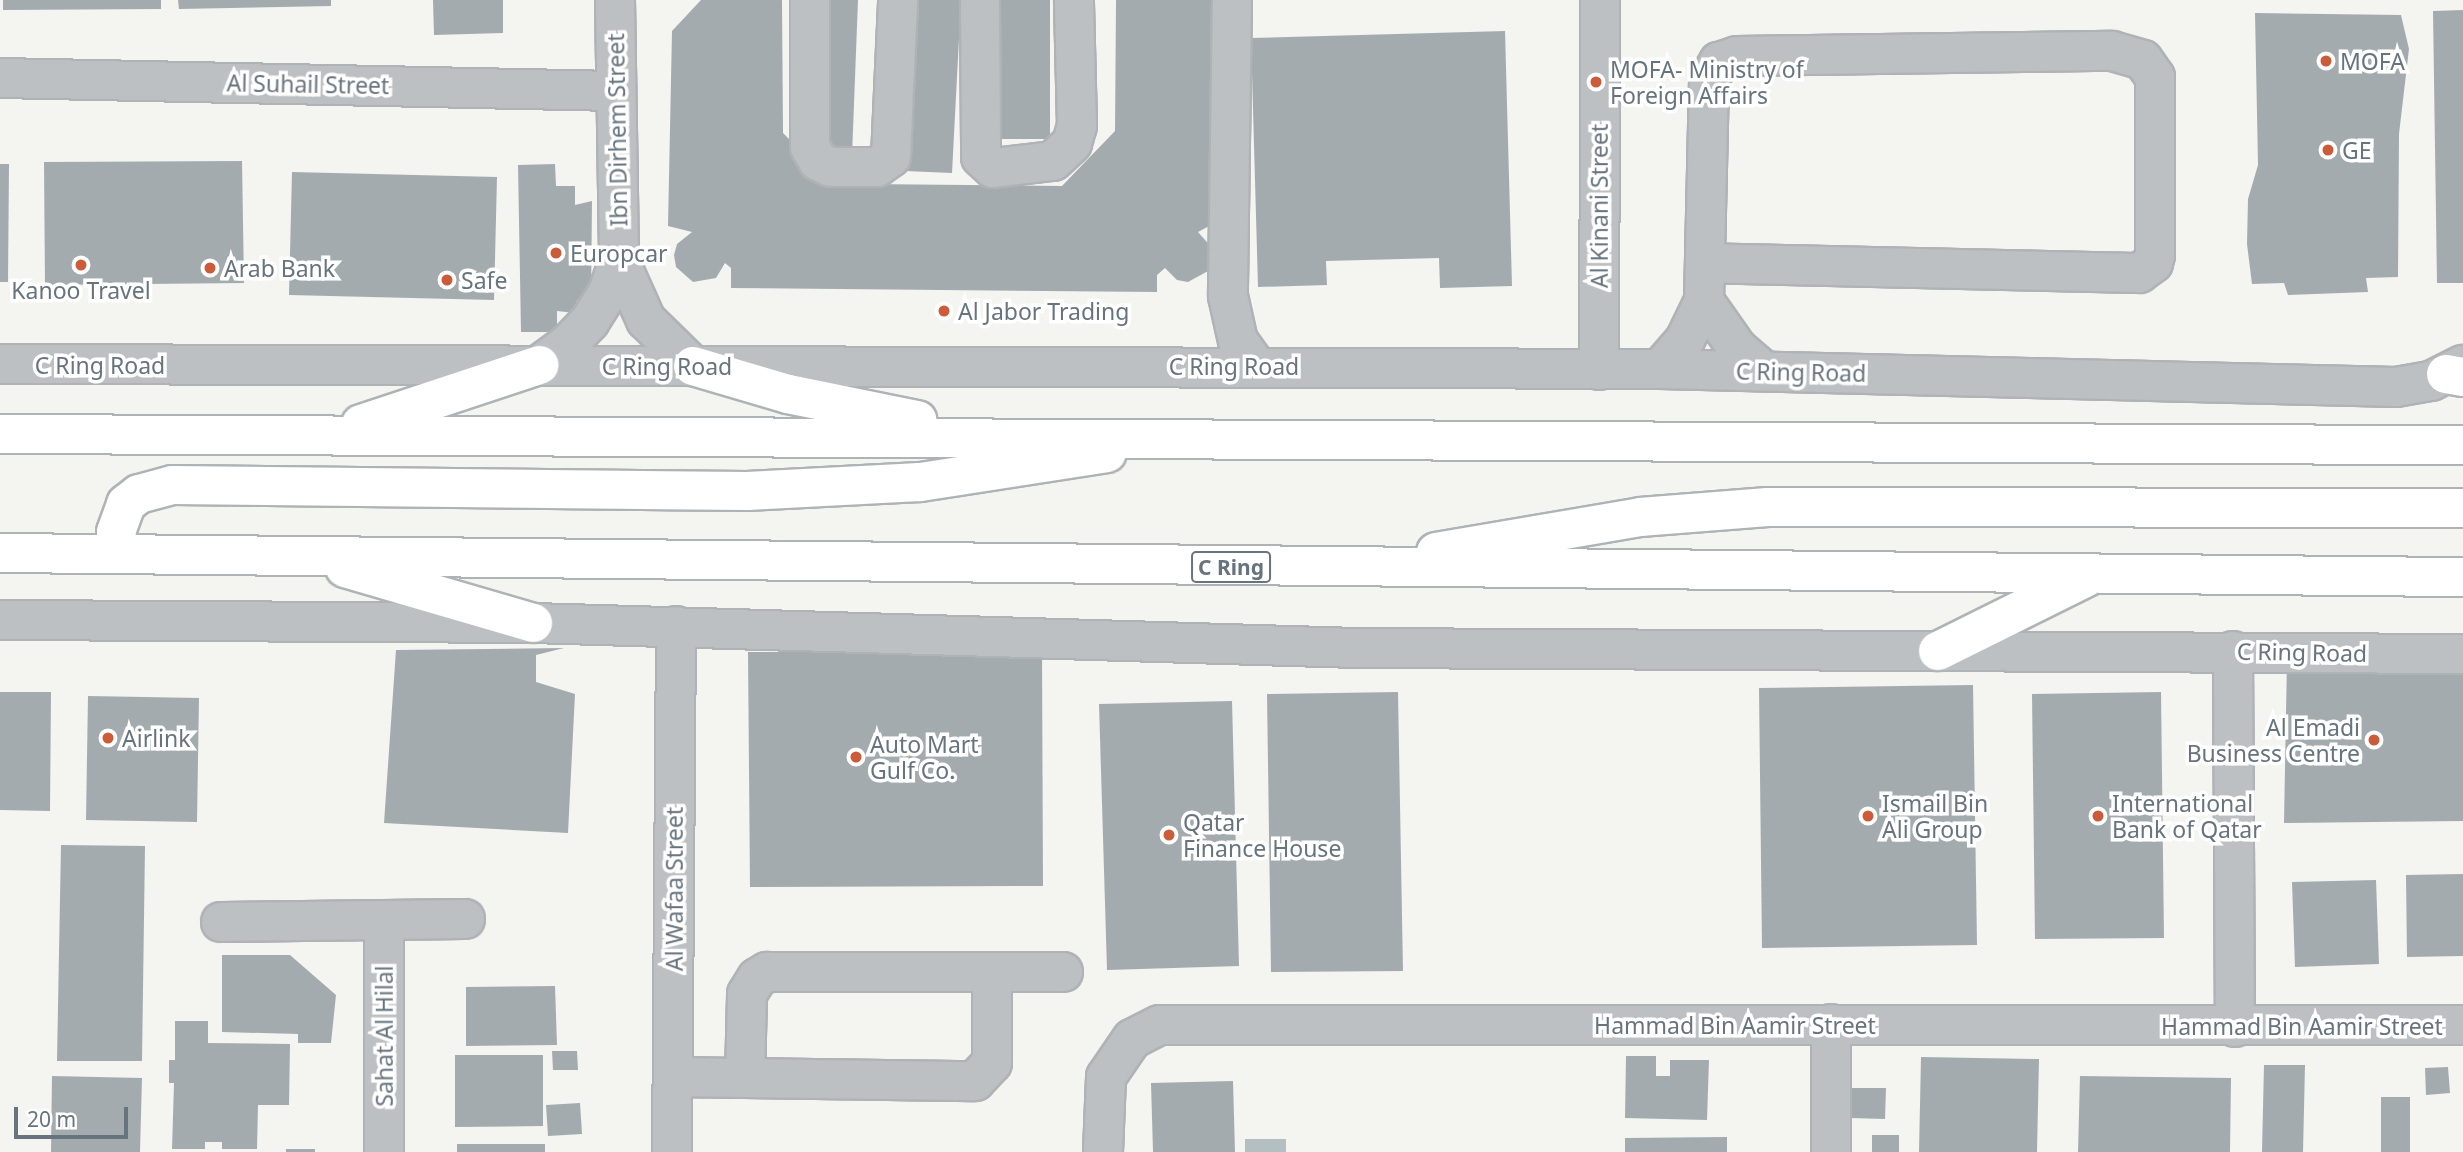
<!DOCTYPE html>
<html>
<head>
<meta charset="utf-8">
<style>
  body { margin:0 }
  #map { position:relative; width:2463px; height:1152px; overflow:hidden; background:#f4f4f1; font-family:"Noto Sans",sans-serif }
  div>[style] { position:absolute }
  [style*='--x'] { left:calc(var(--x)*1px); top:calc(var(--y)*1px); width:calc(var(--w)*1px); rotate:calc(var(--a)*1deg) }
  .water>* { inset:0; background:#b4bfc2 }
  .building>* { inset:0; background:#a4abaf }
  .roads { filter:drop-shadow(2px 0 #b0b3b6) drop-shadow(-2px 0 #b0b3b6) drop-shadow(0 2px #b0b3b6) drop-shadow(0 -2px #b0b3b6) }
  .minor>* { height:38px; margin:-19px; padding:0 19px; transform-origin:19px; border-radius:19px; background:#bcc0c2 }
  .highway>* { height:38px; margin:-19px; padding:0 19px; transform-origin:19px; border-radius:19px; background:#fff }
  .dots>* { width:19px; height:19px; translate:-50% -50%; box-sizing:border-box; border:4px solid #fff; border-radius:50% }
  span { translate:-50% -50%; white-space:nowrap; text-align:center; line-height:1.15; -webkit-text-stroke:7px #fff; paint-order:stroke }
  .shield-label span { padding:2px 5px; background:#fff; border:2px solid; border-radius:5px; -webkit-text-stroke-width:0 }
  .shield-label { font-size:21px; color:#67747e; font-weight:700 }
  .poi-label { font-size:23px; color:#67747e }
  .left { translate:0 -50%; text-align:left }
  .right { translate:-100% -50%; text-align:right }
  .street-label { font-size:23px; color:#67747e }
  .scale { position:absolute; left:14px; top:1107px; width:114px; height:32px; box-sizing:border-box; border:4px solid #67747e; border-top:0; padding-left:9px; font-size:21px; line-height:24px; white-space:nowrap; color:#67747e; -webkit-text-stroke:5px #fff; paint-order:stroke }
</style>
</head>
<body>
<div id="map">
  <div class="water">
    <div style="clip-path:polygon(1245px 1139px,1286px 1139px,1286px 1152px,1245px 1152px)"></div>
  </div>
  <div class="building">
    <div style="clip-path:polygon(3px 0,161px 0,161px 9px,3px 10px)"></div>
    <div style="clip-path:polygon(178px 0,331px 0,331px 6px,179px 9px)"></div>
    <div style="clip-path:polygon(433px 0,503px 0,503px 33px,434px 35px)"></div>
    <div style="clip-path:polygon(701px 0,782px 0,783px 133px,823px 173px,865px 184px,1062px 186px,1115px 131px,1116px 0,1215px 0,1213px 224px,1198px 232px,1213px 249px,1208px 271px,1188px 282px,1177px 280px,1165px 268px,1157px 275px,1157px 292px,731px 288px,731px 268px,725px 263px,716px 278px,693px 282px,676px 267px,674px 255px,677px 244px,692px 232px,668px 226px,672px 31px)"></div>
    <div style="clip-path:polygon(814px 0,858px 0,852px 156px,813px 151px)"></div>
    <div style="clip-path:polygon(908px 0,961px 0,952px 173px,905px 171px)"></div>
    <div style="clip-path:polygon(997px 0,1050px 0,1050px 139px,991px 139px)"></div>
    <div style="clip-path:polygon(2463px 10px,2463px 283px,2437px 283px,2433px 11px)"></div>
    <div style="clip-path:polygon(2255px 13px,2401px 15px,2409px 49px,2399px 134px,2398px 277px,2366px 278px,2368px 292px,2288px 295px,2284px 283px,2252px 284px,2247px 244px,2248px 199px,2258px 165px)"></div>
    <div style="clip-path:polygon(1505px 31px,1512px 286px,1440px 288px,1439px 258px,1326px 261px,1327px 285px,1258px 287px,1251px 38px)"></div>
    <div style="clip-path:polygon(242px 161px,244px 283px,45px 285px,44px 162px)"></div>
    <div style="clip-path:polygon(0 164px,9px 164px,8px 282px,0 282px)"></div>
    <div style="clip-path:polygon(555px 164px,556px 186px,575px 186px,575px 205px,592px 201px,591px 300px,577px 300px,575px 313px,557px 311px,557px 332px,521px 332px,518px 165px)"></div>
    <div style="clip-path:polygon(292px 172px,497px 177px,494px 300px,289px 295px)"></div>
    <div style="clip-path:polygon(564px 648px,536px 655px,536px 682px,575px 694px,568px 833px,384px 823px,396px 650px)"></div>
    <div style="clip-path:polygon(1042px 651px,1043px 886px,750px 887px,748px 652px)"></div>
    <div style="clip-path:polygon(2463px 656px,2463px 821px,2284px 823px,2287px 659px)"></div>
    <div style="clip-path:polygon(1973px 685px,1977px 945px,1762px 948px,1759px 688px)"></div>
    <div style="clip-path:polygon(0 692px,51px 692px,50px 811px,0 810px)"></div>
    <div style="clip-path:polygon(1398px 692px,1403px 971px,1271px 972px,1267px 694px)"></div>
    <div style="clip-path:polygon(2161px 692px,2164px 938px,2035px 939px,2032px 694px)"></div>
    <div style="clip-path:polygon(88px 696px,199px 698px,197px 822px,86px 820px)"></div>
    <div style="clip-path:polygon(1232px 701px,1239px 966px,1107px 970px,1099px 704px)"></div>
    <div style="clip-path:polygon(61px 845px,145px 846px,142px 1061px,57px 1061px)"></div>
    <div style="clip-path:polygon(2463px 874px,2463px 956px,2407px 957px,2406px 875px)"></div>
    <div style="clip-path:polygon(2376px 880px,2379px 964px,2295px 967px,2292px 882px)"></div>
    <div style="clip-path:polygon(222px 955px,290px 955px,336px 995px,331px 1043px,298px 1043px,298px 1034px,222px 1032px)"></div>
    <div style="clip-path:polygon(555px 986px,557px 1045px,466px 1046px,466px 987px)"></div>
    <div style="clip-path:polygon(175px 1021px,208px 1021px,208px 1043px,290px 1044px,289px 1105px,258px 1105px,257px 1149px,222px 1149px,222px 1142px,205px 1142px,205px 1149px,172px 1149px,174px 1083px,169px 1083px,169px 1060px,175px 1060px)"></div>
    <div style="clip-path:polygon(552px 1051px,577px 1051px,578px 1070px,553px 1070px)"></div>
    <div style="clip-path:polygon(455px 1055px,543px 1055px,543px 1126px,455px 1127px)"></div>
    <div style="clip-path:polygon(1626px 1056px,1656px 1056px,1656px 1076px,1670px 1076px,1670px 1060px,1709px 1060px,1707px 1120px,1625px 1118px)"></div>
    <div style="clip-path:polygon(1921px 1057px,2039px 1059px,2037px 1152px,1919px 1152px)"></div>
    <div style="clip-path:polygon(2264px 1065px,2305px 1065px,2303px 1152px,2262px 1152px)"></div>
    <div style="clip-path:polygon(2448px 1067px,2450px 1093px,2426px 1095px,2425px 1068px)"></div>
    <div style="clip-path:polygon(52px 1076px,142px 1078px,140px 1152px,51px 1152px)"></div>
    <div style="clip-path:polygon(2080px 1076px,2231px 1078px,2230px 1152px,2078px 1152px)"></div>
    <div style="clip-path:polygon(1233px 1081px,1235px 1152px,1153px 1152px,1151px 1083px)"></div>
    <div style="clip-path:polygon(1851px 1088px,1886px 1088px,1885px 1119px,1850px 1118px)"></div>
    <div style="clip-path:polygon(2381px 1097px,2410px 1097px,2410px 1152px,2381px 1152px)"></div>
    <div style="clip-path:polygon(580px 1103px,582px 1134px,548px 1136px,546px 1105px)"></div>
    <div style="clip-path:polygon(1872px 1135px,1899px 1135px,1899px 1152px,1872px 1152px)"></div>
    <div style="clip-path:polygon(1727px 1137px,1727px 1152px,1625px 1152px,1625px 1138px)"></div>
    <div style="clip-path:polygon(457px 1144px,545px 1144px,545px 1152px,457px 1152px)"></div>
    <div style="clip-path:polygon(286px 1149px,315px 1149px,315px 1152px,286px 1152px)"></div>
  </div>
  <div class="roads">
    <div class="minor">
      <div style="--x:615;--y:0;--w:260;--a:89.1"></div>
      <div style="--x:619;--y:260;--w:66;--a:65.8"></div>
      <div style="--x:646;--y:320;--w:66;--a:44.4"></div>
      <div style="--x:810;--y:0;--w:147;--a:90"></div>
      <div style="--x:810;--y:147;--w:16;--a:60"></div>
      <div style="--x:818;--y:161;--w:14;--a:25"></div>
      <div style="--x:831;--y:167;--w:46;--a:0"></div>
      <div style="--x:877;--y:167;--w:17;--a:-36"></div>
      <div style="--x:891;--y:157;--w:157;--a:-87.4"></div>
      <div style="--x:980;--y:0;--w:157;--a:89.6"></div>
      <div style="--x:981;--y:157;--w:16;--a:43"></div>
      <div style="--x:993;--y:168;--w:60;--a:-6.7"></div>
      <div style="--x:1053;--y:161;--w:26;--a:-43"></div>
      <div style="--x:1072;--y:143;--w:18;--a:-74"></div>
      <div style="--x:1077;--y:126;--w:126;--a:-91.4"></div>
      <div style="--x:1232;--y:0;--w:296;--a:90.8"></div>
      <div style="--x:1228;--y:296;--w:46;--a:77.5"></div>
      <div style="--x:1238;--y:341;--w:31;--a:54"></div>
      <div style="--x:0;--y:78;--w:615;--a:1.21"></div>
      <div style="--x:1704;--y:301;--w:57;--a:54.9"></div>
      <div style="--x:1737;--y:348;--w:35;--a:41"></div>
      <div style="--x:0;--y:364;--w:1660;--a:0.17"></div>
      <div style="--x:1660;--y:369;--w:736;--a:1.4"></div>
      <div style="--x:2396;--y:387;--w:36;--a:-10"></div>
      <div style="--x:2431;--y:381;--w:36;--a:-27"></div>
      <div style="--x:539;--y:365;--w:34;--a:-36"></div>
      <div style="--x:567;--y:345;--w:33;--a:-46"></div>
      <div style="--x:590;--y:321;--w:34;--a:-58"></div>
      <div style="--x:608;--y:292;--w:34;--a:-71"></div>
      <div style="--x:1660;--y:369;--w:38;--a:-49"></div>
      <div style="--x:1685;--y:340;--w:43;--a:-64"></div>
      <div style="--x:1704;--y:301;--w:222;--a:-88.7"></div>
      <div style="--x:1709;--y:79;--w:20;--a:-60"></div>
      <div style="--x:1719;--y:62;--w:19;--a:-18"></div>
      <div style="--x:1737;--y:56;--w:375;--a:-0.8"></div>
      <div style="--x:2112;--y:51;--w:32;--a:16"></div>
      <div style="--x:2143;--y:60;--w:21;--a:55"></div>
      <div style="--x:2155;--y:77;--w:178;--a:90"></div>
      <div style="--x:2155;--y:255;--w:8;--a:104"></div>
      <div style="--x:2153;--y:263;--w:17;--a:144"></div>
      <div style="--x:2139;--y:273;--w:434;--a:-178.7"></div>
      <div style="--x:1599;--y:370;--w:370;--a:-89.8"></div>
      <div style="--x:0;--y:620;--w:533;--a:0.32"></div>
      <div style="--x:533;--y:623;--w:825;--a:1.74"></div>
      <div style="--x:1358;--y:648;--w:1105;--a:0.31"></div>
      <div style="--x:2233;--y:651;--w:376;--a:89.7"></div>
      <div style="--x:384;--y:920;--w:232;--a:90"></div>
      <div style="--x:221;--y:922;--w:244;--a:-0.7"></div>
      <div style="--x:1831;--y:1024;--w:128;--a:90"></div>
      <div style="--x:673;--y:1077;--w:302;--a:0.8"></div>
      <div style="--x:975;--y:1081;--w:25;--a:-47"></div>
      <div style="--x:992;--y:1063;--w:91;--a:-90"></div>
      <div style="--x:745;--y:1078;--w:84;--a:-88.6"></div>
      <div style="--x:747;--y:994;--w:19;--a:-58"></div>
      <div style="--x:757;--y:978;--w:12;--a:-31"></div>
      <div style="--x:767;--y:972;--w:296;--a:0"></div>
      <div style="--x:672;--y:1152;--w:526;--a:-89.56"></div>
      <div style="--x:1103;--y:1152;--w:75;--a:-87.7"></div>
      <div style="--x:1106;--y:1077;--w:46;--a:-55.6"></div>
      <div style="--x:1132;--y:1039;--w:31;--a:-27"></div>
      <div style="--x:1160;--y:1025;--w:1303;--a:0"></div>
    </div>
    <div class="highway">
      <div style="--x:693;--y:366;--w:99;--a:16.4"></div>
      <div style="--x:788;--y:394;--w:132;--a:11.4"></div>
      <div style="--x:2446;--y:374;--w:17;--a:10"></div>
      <div style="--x:361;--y:424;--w:188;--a:-18.3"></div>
      <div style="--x:0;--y:434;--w:2463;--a:0.26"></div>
      <div style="--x:1436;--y:552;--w:207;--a:-9.7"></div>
      <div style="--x:1640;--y:517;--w:128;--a:-4.5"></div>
      <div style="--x:1768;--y:507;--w:695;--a:0.08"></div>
      <div style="--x:0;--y:553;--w:2463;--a:0.56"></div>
      <div style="--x:119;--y:553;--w:21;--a:-98"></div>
      <div style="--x:116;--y:532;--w:30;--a:-70"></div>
      <div style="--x:126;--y:504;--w:16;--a:-38"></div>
      <div style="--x:139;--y:494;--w:35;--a:-15"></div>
      <div style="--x:173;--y:485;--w:574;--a:0.6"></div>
      <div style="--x:747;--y:491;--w:173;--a:-3"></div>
      <div style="--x:920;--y:482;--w:189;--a:-8.8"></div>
      <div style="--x:345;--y:568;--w:196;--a:16.3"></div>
      <div style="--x:1938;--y:651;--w:166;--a:-26.4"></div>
    </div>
  </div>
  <div class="dots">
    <div style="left:2326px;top:61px;background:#cc5b3a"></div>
    <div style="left:1596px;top:82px;background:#cc5b3a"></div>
    <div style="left:2328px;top:150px;background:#cc5b3a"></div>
    <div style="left:556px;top:253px;background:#cc5b3a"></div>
    <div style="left:81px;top:265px;background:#cc5b3a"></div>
    <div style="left:210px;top:268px;background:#cc5b3a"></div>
    <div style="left:447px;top:280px;background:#cc5b3a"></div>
    <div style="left:944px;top:311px;background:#cc5b3a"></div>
    <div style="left:108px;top:738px;background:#cc5b3a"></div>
    <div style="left:2374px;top:740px;background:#cc5b3a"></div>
    <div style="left:856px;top:757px;background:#cc5b3a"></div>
    <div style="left:1868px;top:816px;background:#cc5b3a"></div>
    <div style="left:2098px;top:816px;background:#cc5b3a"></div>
    <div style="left:1169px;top:835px;background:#cc5b3a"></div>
  </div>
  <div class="shield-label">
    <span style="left:1231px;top:567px">C Ring</span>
  </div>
  <div class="poi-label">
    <span class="left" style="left:2340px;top:61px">MOFA</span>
    <span class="left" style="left:1610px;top:82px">MOFA- Ministry of<br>Foreign Affairs</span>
    <span class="left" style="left:2342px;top:150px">GE</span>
    <span class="left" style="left:570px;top:253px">Europcar</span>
    <span class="left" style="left:224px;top:268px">Arab Bank</span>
    <span class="left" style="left:461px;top:280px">Safe</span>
    <span style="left:81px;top:290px">Kanoo Travel</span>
    <span class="left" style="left:958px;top:311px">Al Jabor Trading</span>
    <span class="right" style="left:2360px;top:740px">Al Emadi<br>Business Centre</span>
    <span class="left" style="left:122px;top:738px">Airlink</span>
    <span class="left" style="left:870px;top:757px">Auto Mart<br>Gulf Co.</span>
    <span class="left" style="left:1882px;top:816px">Ismail Bin<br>Ali Group</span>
    <span class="left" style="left:2112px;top:816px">International<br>Bank of Qatar</span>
    <span class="left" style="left:1183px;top:835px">Qatar<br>Finance House</span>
  </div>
  <div class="street-label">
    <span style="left:308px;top:84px;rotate:1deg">Al Suhail Street</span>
    <span style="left:617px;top:130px;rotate:-91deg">Ibn Dirhem Street</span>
    <span style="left:1599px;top:206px;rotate:-90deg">Al Kinani Street</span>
    <span style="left:100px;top:365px">C Ring Road</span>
    <span style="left:667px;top:366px">C Ring Road</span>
    <span style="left:1234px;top:366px">C Ring Road</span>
    <span style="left:1801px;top:372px;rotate:1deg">C Ring Road</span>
    <span style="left:2302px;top:652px;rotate:1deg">C Ring Road</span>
    <span style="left:674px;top:889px;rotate:-90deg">Al Wafaa Street</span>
    <span style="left:1735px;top:1025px">Hammad Bin Aamir Street</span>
    <span style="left:2302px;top:1026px">Hammad Bin Aamir Street</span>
    <span style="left:384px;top:1036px;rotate:-90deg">Sahat Al Hilal</span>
  </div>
  <div class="scale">20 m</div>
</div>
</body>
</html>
